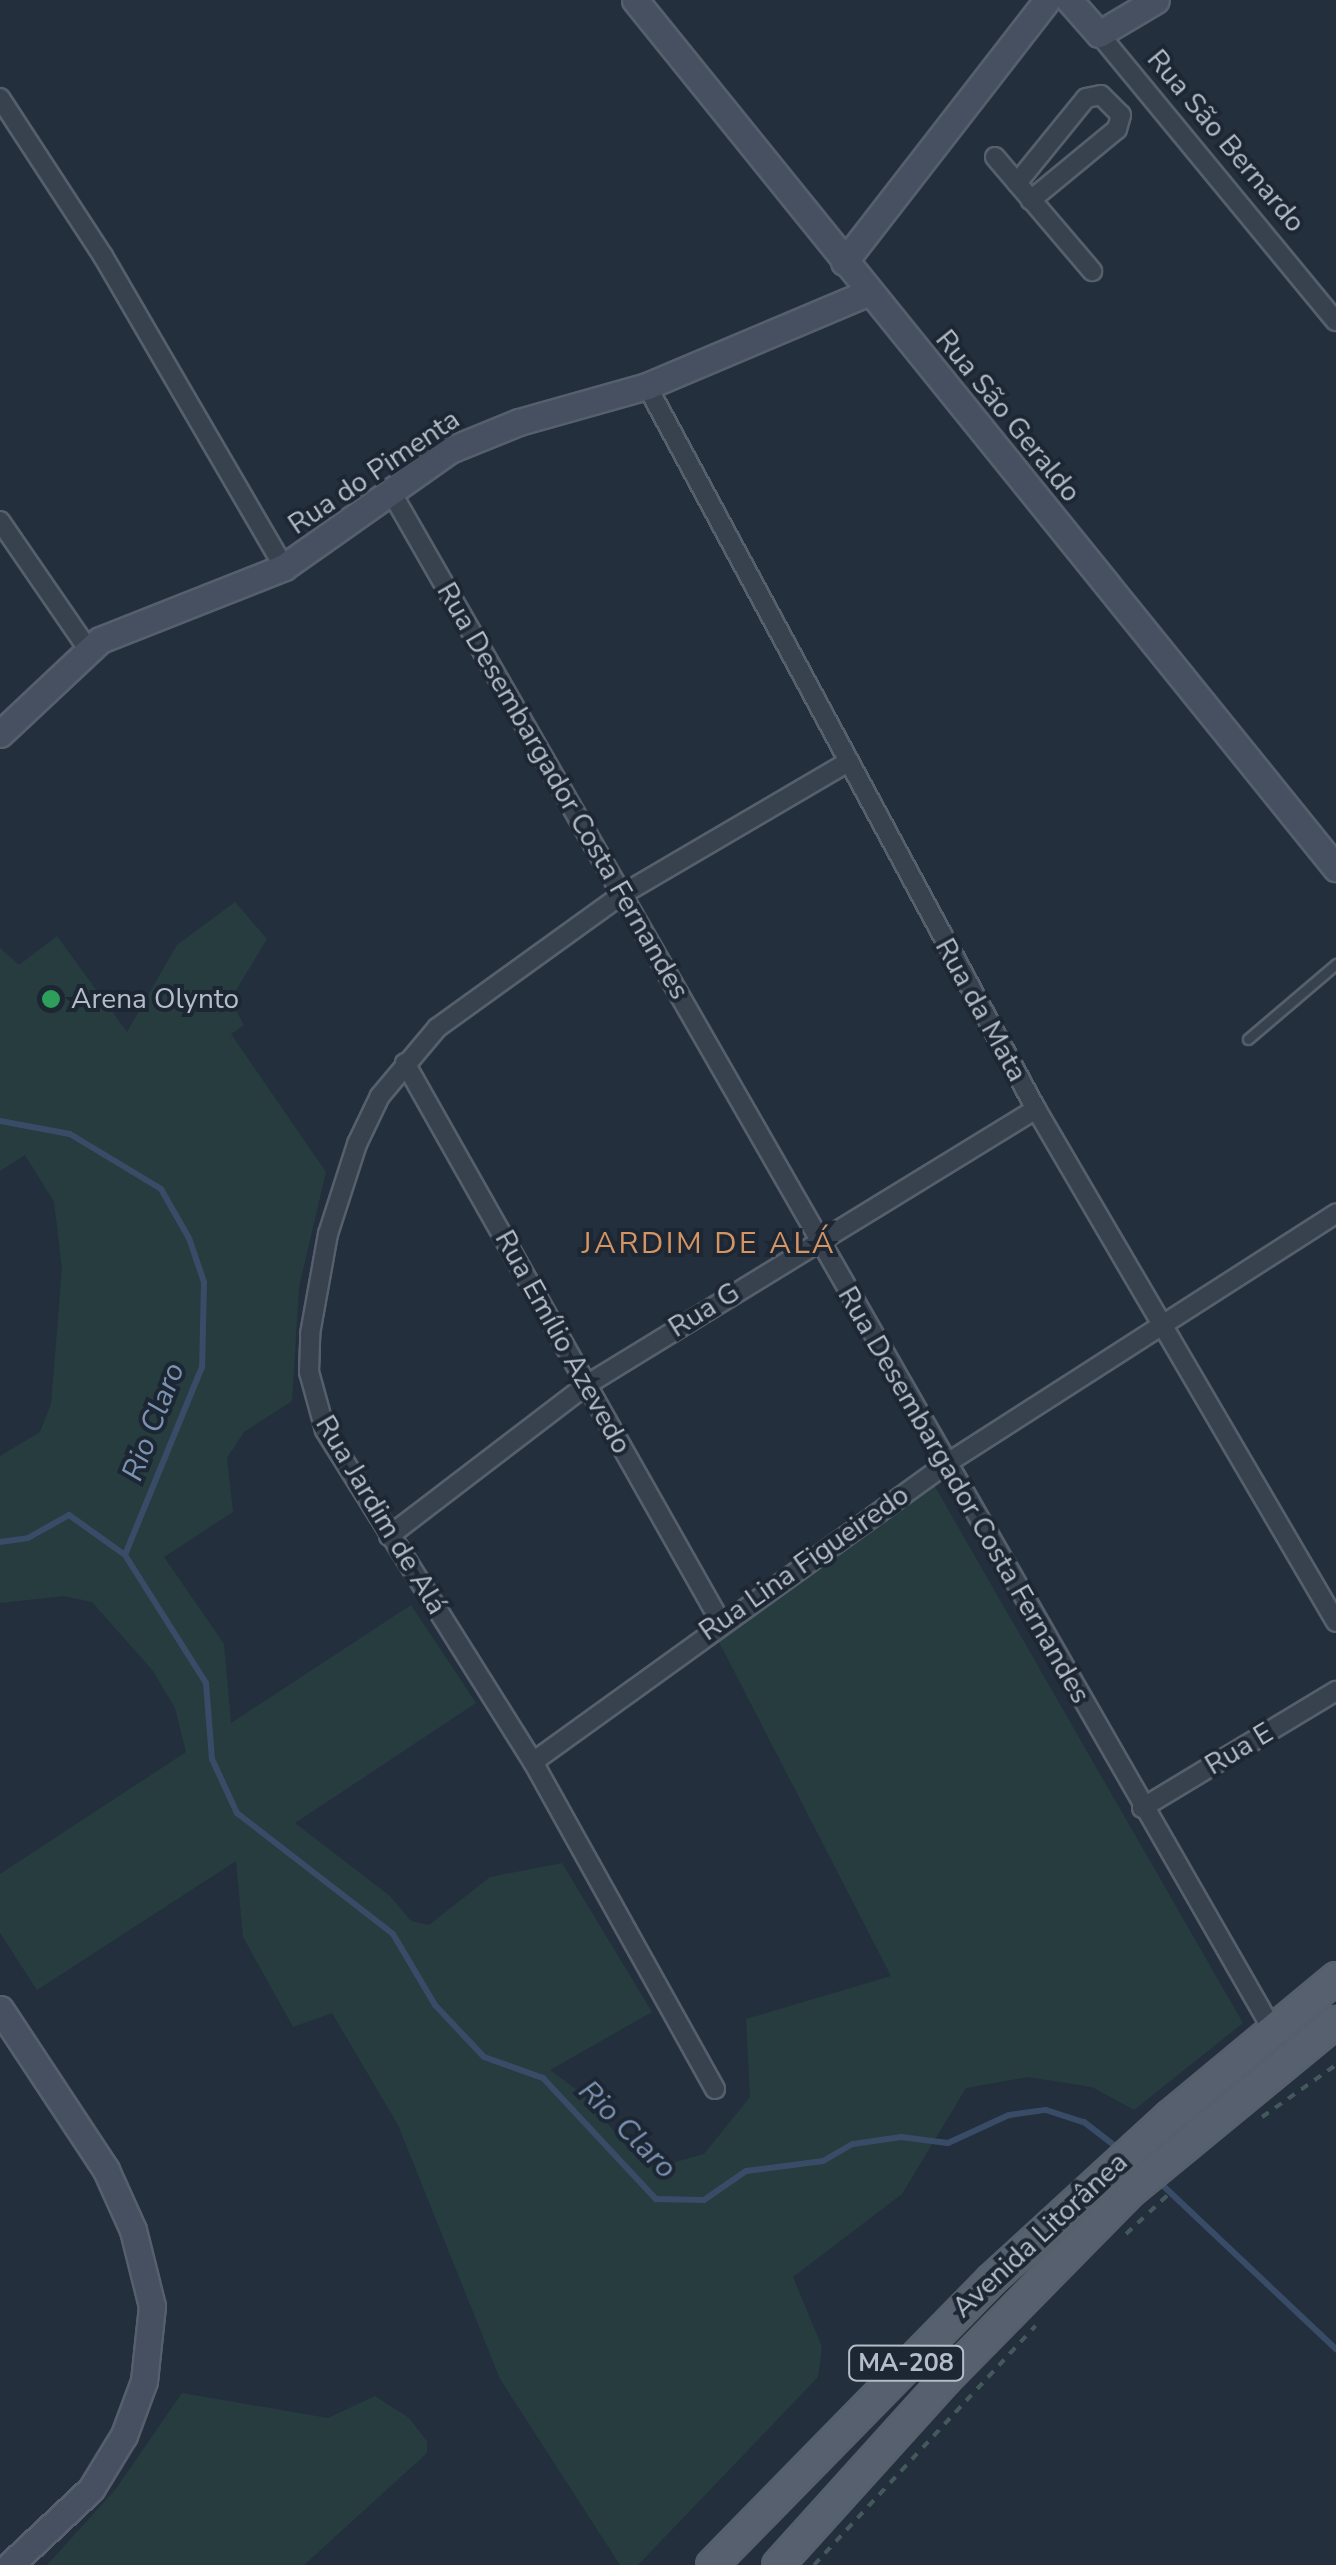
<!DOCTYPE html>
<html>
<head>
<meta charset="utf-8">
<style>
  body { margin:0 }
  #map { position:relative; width:1336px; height:2565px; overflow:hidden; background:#242f3e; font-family:"Nunito Sans",sans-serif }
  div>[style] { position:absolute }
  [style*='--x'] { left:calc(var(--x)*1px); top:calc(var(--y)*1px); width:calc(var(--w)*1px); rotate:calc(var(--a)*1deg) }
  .green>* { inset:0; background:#263c3f }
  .stream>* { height:6px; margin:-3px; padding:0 3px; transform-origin:3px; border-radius:3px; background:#394c67 }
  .path>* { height:4px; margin-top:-2px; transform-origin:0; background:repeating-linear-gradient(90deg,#44595c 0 8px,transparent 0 16px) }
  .roads { filter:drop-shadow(2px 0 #565f6c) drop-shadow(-2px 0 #565f6c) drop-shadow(0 2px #565f6c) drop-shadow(0 -2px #565f6c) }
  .lane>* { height:9px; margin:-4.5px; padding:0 4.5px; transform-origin:4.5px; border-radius:4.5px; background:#38414e }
  .street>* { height:18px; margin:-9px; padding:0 9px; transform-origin:9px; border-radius:9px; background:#38414e }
  .secondary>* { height:25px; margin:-12.5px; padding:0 12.5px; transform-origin:12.5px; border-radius:12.5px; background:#465061 }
  .primary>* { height:30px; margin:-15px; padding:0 15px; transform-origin:15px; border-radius:15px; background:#56606e }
  .dots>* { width:28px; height:28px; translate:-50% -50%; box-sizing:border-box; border:5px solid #1d2633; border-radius:50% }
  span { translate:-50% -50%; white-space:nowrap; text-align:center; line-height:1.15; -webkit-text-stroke:8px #1d2633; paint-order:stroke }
  .shield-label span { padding:2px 8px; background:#1d2633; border:2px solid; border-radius:8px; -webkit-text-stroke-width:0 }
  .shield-label { font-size:25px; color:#b4bcc9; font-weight:700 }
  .street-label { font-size:28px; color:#b4bcc9 }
  .poi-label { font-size:28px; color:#b4bcc9 }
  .left { translate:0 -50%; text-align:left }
  .neighbourhood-label { font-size:30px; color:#d59563; letter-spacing:2.5px }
  .water-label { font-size:30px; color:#7c92b1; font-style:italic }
</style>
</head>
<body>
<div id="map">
  <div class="green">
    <div style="clip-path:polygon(235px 902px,267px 939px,230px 1000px,244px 1025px,231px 1034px,326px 1172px,299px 1287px,292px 1401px,244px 1432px,227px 1458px,233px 1512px,164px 1557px,224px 1644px,231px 1723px,411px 1605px,476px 1703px,295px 1823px,390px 1896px,411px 1921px,429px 1925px,490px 1877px,562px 1863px,652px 2012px,550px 2070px,585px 2096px,631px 2152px,672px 2163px,704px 2154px,750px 2097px,746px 2019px,891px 1976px,718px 1640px,934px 1485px,1243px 2023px,1134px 2110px,1092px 2087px,1028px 2077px,966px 2088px,902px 2194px,793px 2277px,822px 2347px,818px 2377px,638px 2565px,620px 2565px,500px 2379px,398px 2125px,332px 2013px,293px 2027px,243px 1937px,236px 1861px,37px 1990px,0 1933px,0 1874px,186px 1752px,175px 1708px,153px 1671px,92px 1602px,64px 1596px,0 1603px,0 1456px,40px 1432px,51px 1404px,62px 1269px,54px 1202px,25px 1155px,0 1171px,0 948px,19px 965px,57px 936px,127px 1032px,177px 945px)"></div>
    <div style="clip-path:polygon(182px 2393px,328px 2418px,375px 2396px,409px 2418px,427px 2441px,427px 2453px,304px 2565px,47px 2565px,115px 2490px)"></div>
  </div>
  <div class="stream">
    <div style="--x:0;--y:1121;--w:71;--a:10.5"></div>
    <div style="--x:70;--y:1134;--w:106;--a:31.1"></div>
    <div style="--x:161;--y:1189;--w:56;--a:60.3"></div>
    <div style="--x:189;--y:1238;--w:46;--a:71.2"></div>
    <div style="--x:204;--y:1282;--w:85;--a:91.3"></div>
    <div style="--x:202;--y:1367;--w:203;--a:112.3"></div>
    <div style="--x:0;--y:1542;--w:28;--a:-8"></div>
    <div style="--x:28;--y:1538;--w:47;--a:-29.3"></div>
    <div style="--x:69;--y:1515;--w:69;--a:35.5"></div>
    <div style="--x:125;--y:1555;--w:151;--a:57.7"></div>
    <div style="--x:206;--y:1683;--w:76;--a:85.5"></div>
    <div style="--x:212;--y:1759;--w:60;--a:65.2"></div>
    <div style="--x:237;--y:1813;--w:197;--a:37.8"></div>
    <div style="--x:393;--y:1934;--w:82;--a:59.4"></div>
    <div style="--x:435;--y:2005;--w:71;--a:46.7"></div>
    <div style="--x:484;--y:2057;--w:63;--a:19.6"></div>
    <div style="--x:543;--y:2078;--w:166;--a:47"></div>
    <div style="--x:656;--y:2199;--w:48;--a:1.2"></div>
    <div style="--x:704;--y:2200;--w:51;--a:-34.6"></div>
    <div style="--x:746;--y:2171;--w:78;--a:-7.4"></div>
    <div style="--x:823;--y:2161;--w:34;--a:-30"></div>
    <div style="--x:853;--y:2144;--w:49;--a:-8.3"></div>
    <div style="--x:901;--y:2137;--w:47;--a:7.3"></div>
    <div style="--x:948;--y:2143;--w:67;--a:-24.7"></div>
    <div style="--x:1009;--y:2115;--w:37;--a:-8"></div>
    <div style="--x:1046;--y:2110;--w:40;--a:18"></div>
    <div style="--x:1084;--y:2122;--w:44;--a:37.6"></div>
    <div style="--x:1156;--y:2179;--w:248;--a:43.4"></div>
  </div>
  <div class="path">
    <div style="--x:1262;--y:2117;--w:90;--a:-35.1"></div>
    <div style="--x:1126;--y:2234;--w:60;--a:-43"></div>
    <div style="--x:814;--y:2565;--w:326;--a:-47.2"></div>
  </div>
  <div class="roads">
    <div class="lane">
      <div style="--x:1248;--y:1039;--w:116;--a:-40.4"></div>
    </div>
    <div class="street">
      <div style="--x:1099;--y:34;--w:372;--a:50.5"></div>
      <div style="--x:0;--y:98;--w:189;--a:56.9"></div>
      <div style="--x:103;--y:256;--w:360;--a:59.8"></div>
      <div style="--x:995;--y:157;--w:150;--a:49.6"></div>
      <div style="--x:1017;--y:183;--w:109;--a:-50.9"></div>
      <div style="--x:1086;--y:98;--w:15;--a:-11"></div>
      <div style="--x:1101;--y:95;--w:28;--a:45"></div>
      <div style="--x:1121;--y:115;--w:15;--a:106"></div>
      <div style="--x:1117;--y:129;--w:112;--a:140.5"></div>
      <div style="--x:647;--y:386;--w:821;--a:61.72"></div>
      <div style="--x:1036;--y:1109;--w:594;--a:59.68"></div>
      <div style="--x:390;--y:490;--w:1774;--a:60.18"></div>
      <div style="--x:0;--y:521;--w:155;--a:55.5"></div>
      <div style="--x:405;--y:1063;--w:641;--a:60.55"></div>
      <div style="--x:389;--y:1536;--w:250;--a:-37.4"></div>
      <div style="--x:588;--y:1384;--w:526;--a:-31.54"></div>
      <div style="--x:533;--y:1762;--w:513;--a:-35.8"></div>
      <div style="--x:949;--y:1462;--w:460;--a:-32.7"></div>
      <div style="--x:1142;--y:1808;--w:227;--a:-31.1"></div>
      <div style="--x:715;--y:2089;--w:374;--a:-119.1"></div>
      <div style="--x:533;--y:1762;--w:392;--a:-122.1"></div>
      <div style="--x:325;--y:1430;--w:60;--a:-105.4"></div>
      <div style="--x:309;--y:1372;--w:38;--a:-88"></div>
      <div style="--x:310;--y:1334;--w:102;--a:-79.8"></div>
      <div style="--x:328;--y:1234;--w:95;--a:-72.1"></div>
      <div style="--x:357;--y:1144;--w:53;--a:-64.4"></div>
      <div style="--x:380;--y:1096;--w:89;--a:-50"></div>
      <div style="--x:437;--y:1028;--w:229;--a:-35.8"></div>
      <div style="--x:623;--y:894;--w:257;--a:-30.4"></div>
    </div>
    <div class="secondary">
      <div style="--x:635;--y:0;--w:1116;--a:51.08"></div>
      <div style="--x:1069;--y:0;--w:45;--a:48.6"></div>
      <div style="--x:1099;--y:34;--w:66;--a:-30.8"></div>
      <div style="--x:844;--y:262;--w:331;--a:-52.2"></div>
      <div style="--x:0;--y:734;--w:137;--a:-43.2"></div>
      <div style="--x:100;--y:640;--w:198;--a:-21.6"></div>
      <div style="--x:284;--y:567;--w:203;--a:-35.2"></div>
      <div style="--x:450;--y:450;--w:74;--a:-22.1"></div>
      <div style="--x:519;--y:422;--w:133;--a:-15.7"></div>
      <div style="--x:647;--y:386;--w:241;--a:-22.9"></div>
      <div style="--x:0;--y:2009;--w:193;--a:56.6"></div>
      <div style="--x:106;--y:2170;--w:66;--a:65.8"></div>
      <div style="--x:133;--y:2230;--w:78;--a:76"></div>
      <div style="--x:152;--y:2306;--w:75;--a:96.1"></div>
      <div style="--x:144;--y:2381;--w:58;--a:110.3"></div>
      <div style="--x:124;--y:2435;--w:63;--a:121.4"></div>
      <div style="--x:91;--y:2489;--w:111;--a:136.8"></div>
    </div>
    <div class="primary">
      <div style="--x:712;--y:2565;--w:399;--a:-45.6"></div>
      <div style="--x:991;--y:2280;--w:243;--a:-42.5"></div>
      <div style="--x:1170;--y:2116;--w:216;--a:-39.7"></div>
      <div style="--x:778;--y:2565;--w:249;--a:-47.9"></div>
      <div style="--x:945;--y:2380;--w:265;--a:-45.5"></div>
      <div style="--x:1131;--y:2191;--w:266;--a:-39.5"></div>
    </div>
  </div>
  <div class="dots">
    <div style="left:51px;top:999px;background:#2e9e5b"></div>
  </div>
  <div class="shield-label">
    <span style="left:906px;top:2363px">MA-208</span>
  </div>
  <div class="street-label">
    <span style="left:1226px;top:141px;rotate:50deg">Rua São Bernardo</span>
    <span style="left:1008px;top:416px;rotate:51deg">Rua São Geraldo</span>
    <span style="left:374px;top:472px;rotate:-34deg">Rua do Pimenta</span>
    <span style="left:563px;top:791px;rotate:60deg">Rua Desembargador Costa Fernandes</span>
    <span style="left:981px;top:1010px;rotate:61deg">Rua da Mata</span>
    <span style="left:704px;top:1310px;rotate:-32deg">Rua G</span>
    <span style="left:563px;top:1342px;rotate:61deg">Rua Emílio Azevedo</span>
    <span style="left:964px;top:1495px;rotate:60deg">Rua Desembargador Costa Fernandes</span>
    <span style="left:381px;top:1515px;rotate:59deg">Rua Jardim de Alá</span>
    <span style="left:804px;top:1563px;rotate:-35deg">Rua Lina Figueiredo</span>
    <span style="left:1239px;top:1749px;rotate:-31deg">Rua E</span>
    <span style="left:1040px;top:2235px;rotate:-43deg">Avenida Litorânea</span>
  </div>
  <div class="poi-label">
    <span class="left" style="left:71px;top:999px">Arena Olynto</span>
  </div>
  <div class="neighbourhood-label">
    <span style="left:709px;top:1244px">JARDIM DE ALÁ</span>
  </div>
  <div class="water-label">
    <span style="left:154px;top:1422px;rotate:-69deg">Rio Claro</span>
    <span style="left:627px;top:2130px;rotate:45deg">Rio Claro</span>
  </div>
</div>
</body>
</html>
